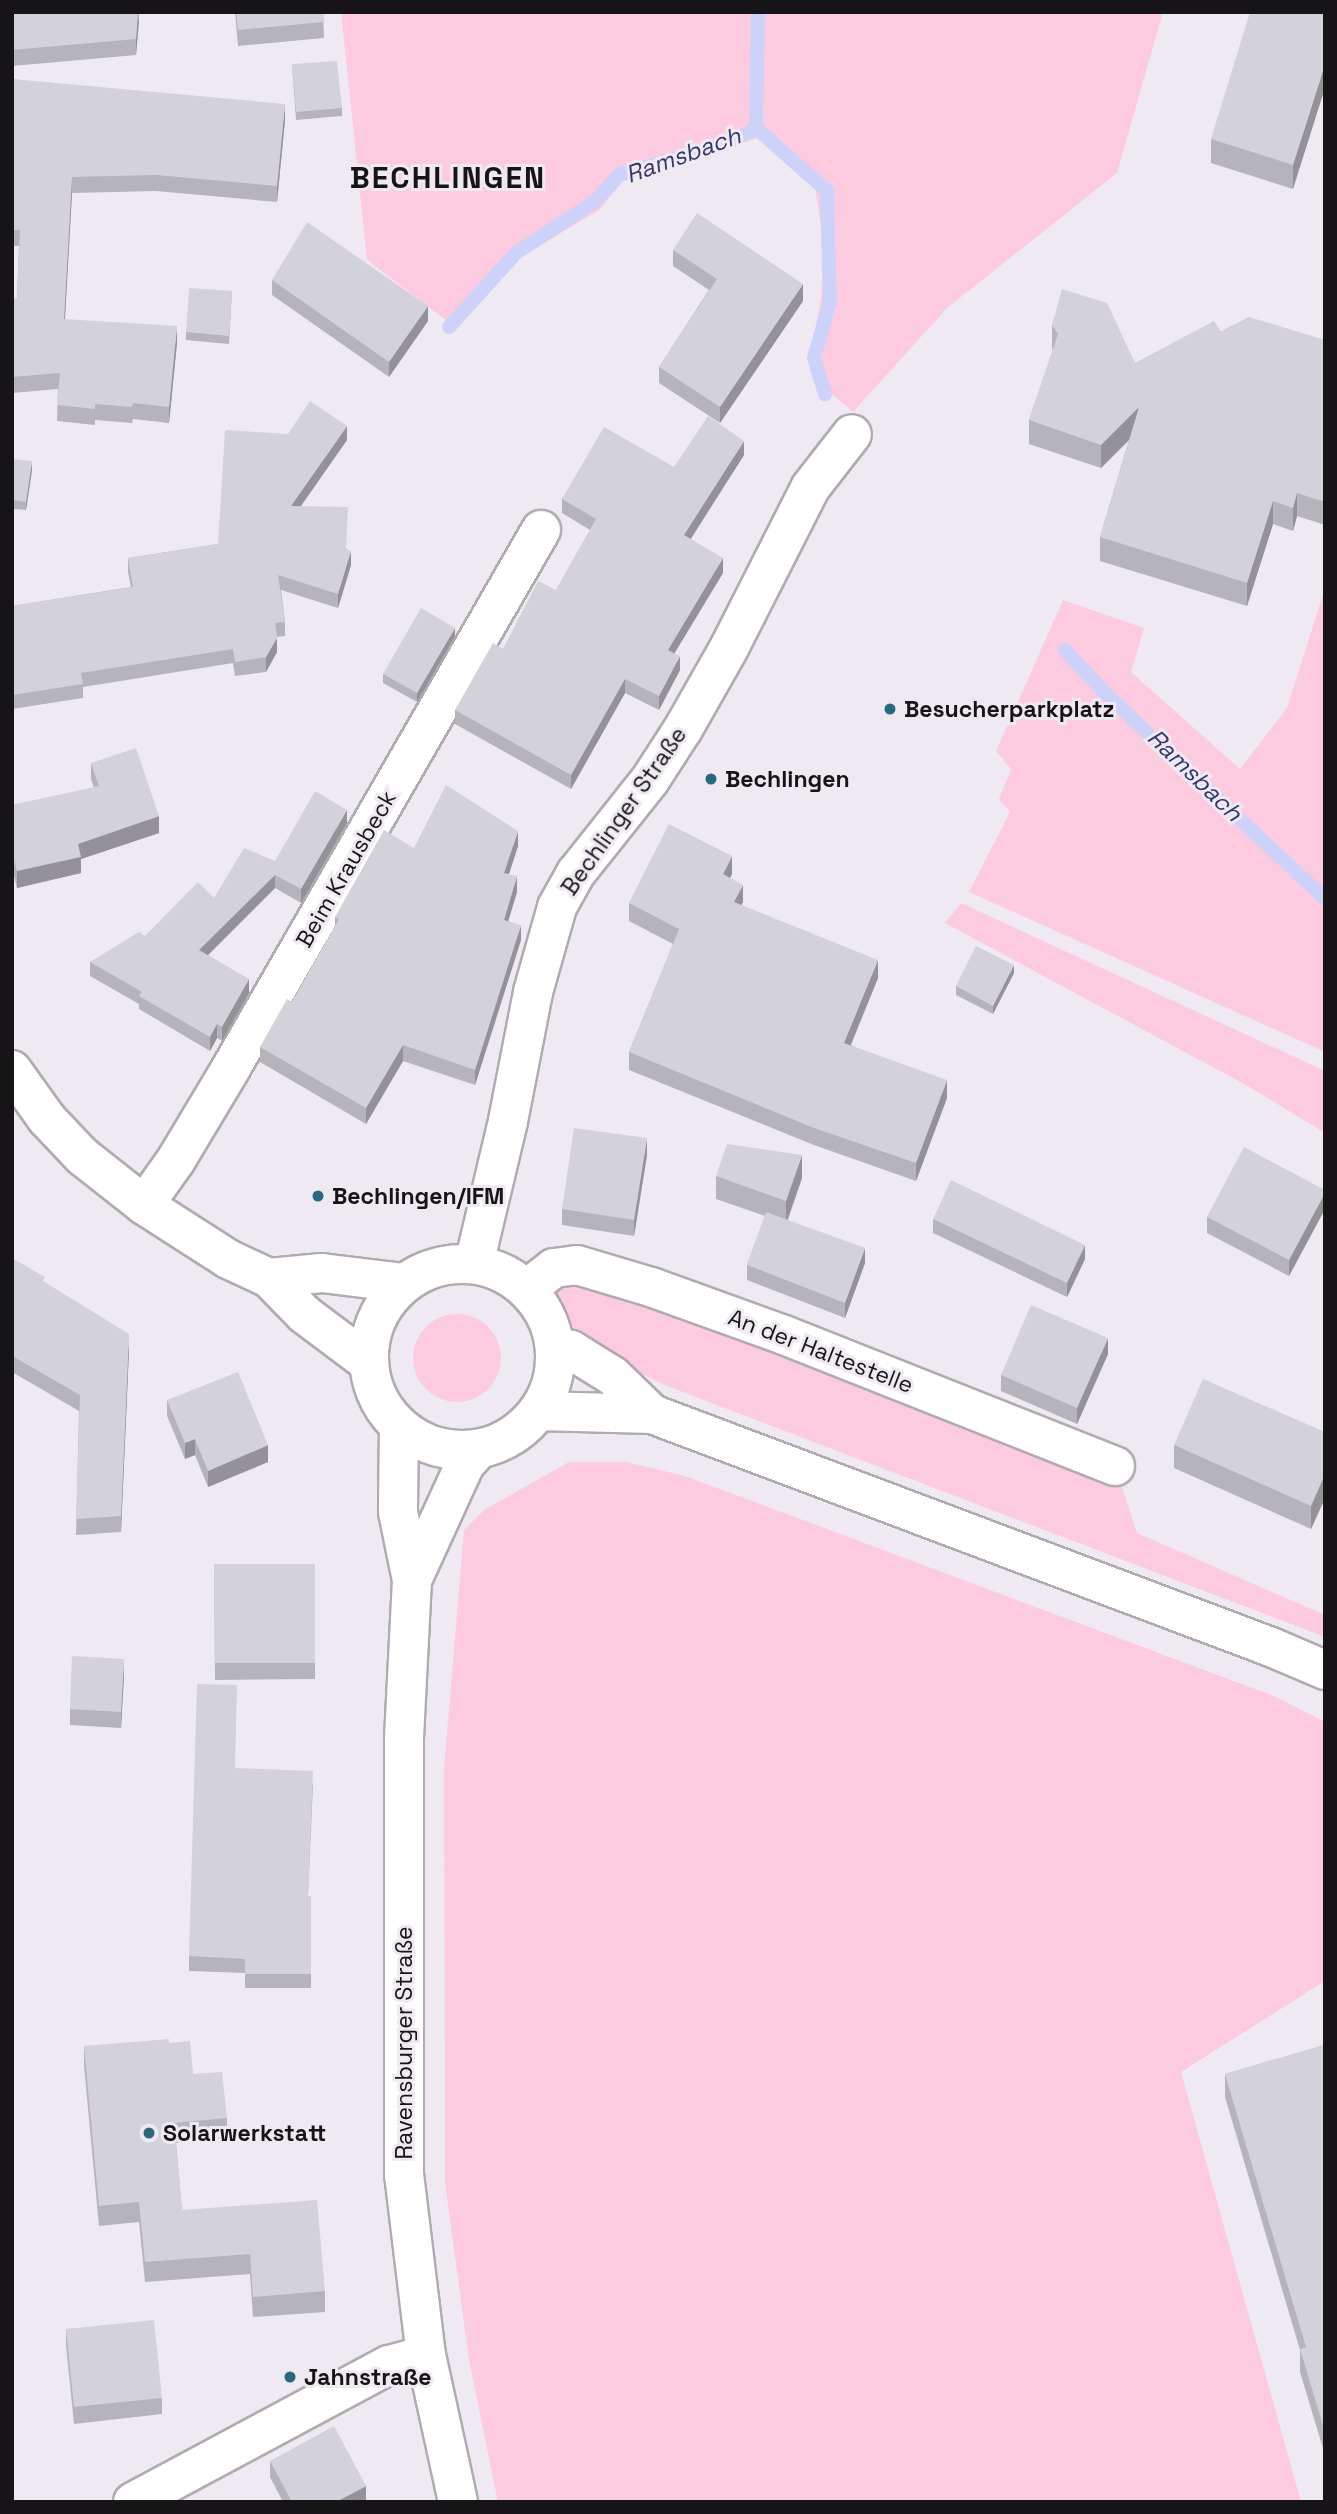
<!DOCTYPE html>
<html>
<head>
<meta charset="utf-8">
<style>
  body { margin:0 }
  #map { position:relative; width:1337px; height:2514px; overflow:hidden; background:#efeaf1; font-family:"Space Grotesk",sans-serif }
  div>[style] { position:absolute }
  [style*='--x'] { left:calc(var(--x)*1px); top:calc(var(--y)*1px); width:calc(var(--w)*1px); rotate:calc(var(--a)*1deg) }
  .green>* { inset:0; background:#fccbe0 }
  .round { border-radius:50% }
  .stream>* { height:14px; margin:-7px; padding:0 7px; transform-origin:7px; border-radius:7px; background:#ccd2f9 }
  .roads { filter:drop-shadow(2px 0 #afabb1) drop-shadow(-2px 0 #afabb1) drop-shadow(0 2px #afabb1) drop-shadow(0 -2px #afabb1) }
  .minor>* { height:38px; margin:-19px; padding:0 19px; transform-origin:19px; border-radius:19px; background:#fff }
  .tertiary>* { height:38px; margin:-19px; padding:0 19px; transform-origin:19px; border-radius:19px; background:#fff }
  .secondary>* { height:38px; margin:-19px; padding:0 19px; transform-origin:19px; border-radius:19px; background:#fff }
  .secondary>.ring { margin:-19px; padding:0; box-sizing:content-box; background:none; border:38px solid #fff; border-radius:50% }
  .wall>* { inset:0; background:#b5b4bb }
  .shaded-wall>* { inset:0; background:#949298 }
  .building>* { inset:0; background:#d3d1d9 }
  .dots>* { width:19px; height:19px; translate:-50% -50%; box-sizing:border-box; border:4px solid #efeaf1; border-radius:50% }
  span { translate:-50% -50%; white-space:nowrap; text-align:center; line-height:1.15; -webkit-text-stroke:6px #efeaf1; paint-order:stroke }
  .poi-label { font-size:23px; color:#161417; font-weight:700 }
  .left { translate:0 -50%; text-align:left }
  .street-label { font-size:23px; color:#161417 }
  .water-label { font-size:24px; color:#333771; font-style:italic }
  .district-label { font-size:30px; color:#161417; font-weight:700; letter-spacing:2px }
  .frame { position:absolute; inset:0; border:14px solid #161417; pointer-events:none }
</style>
</head>
<body>
<div id="map">
  <div class="green">
    <div style="clip-path:polygon(341px 12px,1163px 12px,1117px 173px,947px 308px,853px 412px,827px 390px,822px 396px,810px 359px,821px 298px,824px 245px,815px 186px,758px 138px,624px 180px,599px 210px,521px 257px,455px 327px,367px 260px)"></div>
    <div style="clip-path:polygon(1325px 588px,1325px 1052px,969px 892px,1010px 812px,999px 799px,1011px 769px,996px 751px,1063px 600px,1144px 628px,1131px 672px,1240px 769px,1287px 708px)"></div>
    <div style="clip-path:polygon(961px 903px,1325px 1071px,1325px 1133px,1246px 1085px,945px 923px)"></div>
    <div style="clip-path:polygon(576px 1273px,1117px 1472px,1137px 1533px,1325px 1615px,1325px 1637px,667px 1386px,566px 1338px,549px 1291px)"></div>
    <div class="round" style="left:413px;top:1314px;width:88px;height:88px"></div>
    <div style="clip-path:polygon(569px 1462px,626px 1462px,685px 1476px,1274px 1696px,1325px 1722px,1325px 1981px,1181px 2072px,1301px 2502px,498px 2502px,469px 2360px,445px 2183px,444px 1769px,464px 1530px,484px 1510px)"></div>
  </div>
  <div class="stream">
    <div style="--x:756;--y:128;--w:116;--a:-89"></div>
    <div style="--x:449;--y:327;--w:100;--a:-47.8"></div>
    <div style="--x:516;--y:253;--w:93;--a:-33.2"></div>
    <div style="--x:594;--y:202;--w:37;--a:-47"></div>
    <div style="--x:619;--y:175;--w:117;--a:-16.4"></div>
    <div style="--x:731;--y:142;--w:29;--a:-29"></div>
    <div style="--x:756;--y:128;--w:95;--a:41.6"></div>
    <div style="--x:827;--y:191;--w:111;--a:88.5"></div>
    <div style="--x:830;--y:302;--w:58;--a:105.9"></div>
    <div style="--x:814;--y:358;--w:38;--a:73"></div>
    <div style="--x:1065;--y:650;--w:60;--a:47"></div>
    <div style="--x:1106;--y:694;--w:300;--a:43.1"></div>
  </div>
  <div class="roads">
    <div class="minor">
      <div style="--x:144;--y:1205;--w:55;--a:-54.6"></div>
      <div style="--x:176;--y:1160;--w:107;--a:-59.1"></div>
      <div style="--x:231;--y:1068;--w:621;--a:-60.05"></div>
      <div style="--x:474;--y:1264;--w:147;--a:-76.6"></div>
      <div style="--x:508;--y:1121;--w:131;--a:-79"></div>
      <div style="--x:533;--y:992;--w:88;--a:-74.2"></div>
      <div style="--x:557;--y:907;--w:39;--a:-61"></div>
      <div style="--x:576;--y:873;--w:119;--a:-51.5"></div>
      <div style="--x:650;--y:780;--w:61;--a:-57.1"></div>
      <div style="--x:683;--y:729;--w:93;--a:-60.4"></div>
      <div style="--x:729;--y:648;--w:179;--a:-63.1"></div>
      <div style="--x:810;--y:488;--w:68;--a:-52.1"></div>
      <div style="--x:527;--y:1289;--w:34;--a:-38"></div>
      <div style="--x:554;--y:1268;--w:23;--a:-7"></div>
      <div style="--x:577;--y:1265;--w:77;--a:16.6"></div>
      <div style="--x:651;--y:1287;--w:141;--a:19.8"></div>
      <div style="--x:784;--y:1335;--w:356;--a:21.6"></div>
      <div style="--x:133;--y:2502;--w:290;--a:-28.2"></div>
      <div style="--x:389;--y:2365;--w:38;--a:-15"></div>
    </div>
    <div class="tertiary">
      <div style="--x:399;--y:1426;--w:86;--a:90.7"></div>
      <div style="--x:398;--y:1512;--w:69;--a:78.4"></div>
      <div style="--x:412;--y:1580;--w:160;--a:92.9"></div>
      <div style="--x:404;--y:1740;--w:434;--a:90"></div>
      <div style="--x:404;--y:2174;--w:182;--a:83.1"></div>
      <div style="--x:426;--y:2355;--w:150;--a:77.7"></div>
      <div style="--x:412;--y:1580;--w:128;--a:-65.4"></div>
      <div style="--x:465;--y:1464;--w:19;--a:-47"></div>
    </div>
    <div class="secondary">
      <div style="--x:12;--y:1070;--w:60;--a:54.5"></div>
      <div style="--x:47;--y:1119;--w:51;--a:46.6"></div>
      <div style="--x:82;--y:1156;--w:79;--a:38.3"></div>
      <div style="--x:144;--y:1205;--w:100;--a:32.7"></div>
      <div style="--x:228;--y:1259;--w:45;--a:24.9"></div>
      <div style="--x:269;--y:1278;--w:50;--a:45.8"></div>
      <div style="--x:304;--y:1314;--w:80;--a:36.9"></div>
      <div class="ring" style="left:369px;top:1264px;width:148px;height:148px"></div>
      <div style="--x:269;--y:1278;--w:53;--a:-5.4"></div>
      <div style="--x:322;--y:1273;--w:83;--a:7"></div>
      <div style="--x:556;--y:1346;--w:16;--a:15"></div>
      <div style="--x:571;--y:1350;--w:49;--a:31.8"></div>
      <div style="--x:613;--y:1376;--w:54;--a:44.3"></div>
      <div style="--x:539;--y:1411;--w:113;--a:1.5"></div>
      <div style="--x:652;--y:1414;--w:661;--a:20.63"></div>
      <div style="--x:1271;--y:1647;--w:59;--a:23.1"></div>
    </div>
  </div>
  <div class="wall">
    <div style="clip-path:polygon(12px 12px,139px 12px,136px 55px,12px 66px)"></div>
    <div style="clip-path:polygon(235px 12px,323px 12px,324px 38px,238px 46px)"></div>
    <div style="clip-path:polygon(1325px 12px,1293px 189px,1211px 163px,1211px 139px)"></div>
    <div style="clip-path:polygon(292px 64px,342px 108px,342px 116px,296px 120px)"></div>
    <div style="clip-path:polygon(12px 79px,285px 120px,277px 202px,156px 191px,72px 193px,65px 319px,177px 343px,169px 423px,133px 419px,132px 423px,95px 420px,95px 425px,57px 421px,58px 389px,12px 393px,12px 298px,17px 298px,19px 246px,12px 246px)"></div>
    <div style="clip-path:polygon(673px 250px,803px 301px,720px 423px,659px 383px,659px 367px,709px 290px,673px 266px)"></div>
    <div style="clip-path:polygon(272px 280px,428px 321px,389px 377px,272px 295px)"></div>
    <div style="clip-path:polygon(232px 291px,229px 344px,186px 340px,186px 332px)"></div>
    <div style="clip-path:polygon(1052px 325px,1135px 363px,1220px 331px,1325px 340px,1325px 525px,1297px 516px,1293px 531px,1273px 524px,1247px 606px,1100px 561px,1100px 537px,1129px 440px,1101px 468px,1029px 444px,1029px 420px,1053px 350px,1052px 348px)"></div>
    <div style="clip-path:polygon(347px 440px,301px 506px,347px 549px,351px 565px,338px 608px,281px 590px,285px 622px,285px 636px,277px 637px,277px 652px,266px 672px,235px 676px,233px 663px,83px 687px,83px 698px,12px 709px,12px 606px,131px 587px,128px 572px,128px 558px,218px 544px)"></div>
    <div style="clip-path:polygon(744px 455px,691px 539px,723px 573px,674px 653px,680px 670px,659px 710px,625px 693px,571px 789px,455px 724px,455px 710px,503px 649px,556px 590px,590px 530px,562px 513px,562px 499px,674px 467px)"></div>
    <div style="clip-path:polygon(12px 459px,32px 470px,26px 510px,12px 509px)"></div>
    <div style="clip-path:polygon(455px 636px,417px 702px,383px 683px,383px 674px)"></div>
    <div style="clip-path:polygon(91px 763px,159px 833px,81px 859px,81px 873px,17px 888px,12px 868px,12px 805px,94px 788px,91px 779px)"></div>
    <div style="clip-path:polygon(347px 823px,301px 903px,275px 888px,208px 955px,249px 993px,222px 1041px,217px 1038px,210px 1051px,139px 1009px,139px 1004px,90px 976px,90px 962px,145px 936px,214px 898px,275px 861px)"></div>
    <div style="clip-path:polygon(518px 846px,509px 874px,517px 892px,508px 921px,521px 940px,475px 1085px,403px 1061px,366px 1124px,260px 1062px,260px 1047px,292px 1002px,335px 927px,335px 917px,414px 848px)"></div>
    <div style="clip-path:polygon(732px 874px,730px 878px,743px 902px,741px 905px,878px 978px,851px 1045px,947px 1098px,916px 1181px,814px 1145px,629px 1070px,629px 1052px,673px 944px,629px 921px,629px 903px)"></div>
    <div style="clip-path:polygon(1014px 973px,993px 1014px,956px 995px,956px 986px)"></div>
    <div style="clip-path:polygon(647px 1155px,634px 1236px,562px 1225px,562px 1209px)"></div>
    <div style="clip-path:polygon(716px 1176px,802px 1178px,788px 1220px,865px 1263px,845px 1318px,747px 1280px,747px 1265px,765px 1216px,716px 1199px)"></div>
    <div style="clip-path:polygon(1325px 1190px,1325px 1209px,1289px 1276px,1207px 1233px,1207px 1217px)"></div>
    <div style="clip-path:polygon(933px 1219px,1085px 1259px,1067px 1297px,933px 1233px)"></div>
    <div style="clip-path:polygon(12px 1258px,129px 1350px,121px 1532px,76px 1535px,79px 1411px,12px 1372px)"></div>
    <div style="clip-path:polygon(1108px 1354px,1077px 1424px,1001px 1391px,1001px 1375px)"></div>
    <div style="clip-path:polygon(167px 1400px,268px 1462px,208px 1487px,195px 1455px,185px 1459px,167px 1416px)"></div>
    <div style="clip-path:polygon(1325px 1432px,1325px 1498px,1311px 1529px,1174px 1468px,1174px 1445px)"></div>
    <div style="clip-path:polygon(214px 1564px,315px 1564px,315px 1679px,215px 1680px)"></div>
    <div style="clip-path:polygon(124px 1675px,121px 1728px,70px 1725px,70px 1709px)"></div>
    <div style="clip-path:polygon(235px 1768px,313px 1785px,308px 1896px,311px 1896px,311px 1988px,245px 1988px,245px 1973px,189px 1971px,189px 1956px)"></div>
    <div style="clip-path:polygon(169px 2043px,227px 2118px,227px 2138px,176px 2143px,182px 2210px,325px 2291px,325px 2312px,253px 2317px,250px 2274px,145px 2282px,139px 2222px,99px 2226px,84px 2066px,84px 2046px)"></div>
    <div style="clip-path:polygon(1325px 2045px,1325px 2455px,1300px 2372px,1300px 2350px,1225px 2097px,1225px 2074px)"></div>
    <div style="clip-path:polygon(66px 2329px,162px 2398px,162px 2414px,74px 2424px,66px 2345px)"></div>
    <div style="clip-path:polygon(270px 2461px,366px 2502px,283px 2502px,270px 2477px)"></div>
  </div>
  <div class="shaded-wall">
    <div style="clip-path:polygon(138px 12px,139px 22px,136px 55px,136px 39px)"></div>
    <div style="clip-path:polygon(1325px 64px,1325px 88px,1293px 189px,1293px 165px)"></div>
    <div style="clip-path:polygon(285px 104px,285px 120px,277px 202px,277px 186px)"></div>
    <div style="clip-path:polygon(72px 177px,72px 193px,64px 335px,64px 319px)"></div>
    <div style="clip-path:polygon(803px 284px,803px 301px,720px 423px,720px 407px)"></div>
    <div style="clip-path:polygon(428px 306px,428px 321px,389px 377px,389px 362px)"></div>
    <div style="clip-path:polygon(177px 326px,177px 343px,169px 423px,169px 407px)"></div>
    <div style="clip-path:polygon(1139px 407px,1139px 430px,1101px 468px,1101px 445px)"></div>
    <div style="clip-path:polygon(347px 426px,347px 440px,291px 520px,291px 506px)"></div>
    <div style="clip-path:polygon(744px 441px,744px 455px,684px 549px,684px 535px)"></div>
    <div style="clip-path:polygon(32px 461px,32px 470px,26px 510px,26px 502px)"></div>
    <div style="clip-path:polygon(1297px 493px,1297px 516px,1293px 531px,1293px 508px)"></div>
    <div style="clip-path:polygon(1273px 501px,1273px 524px,1247px 606px,1247px 583px)"></div>
    <div style="clip-path:polygon(351px 551px,351px 565px,338px 608px,338px 594px)"></div>
    <div style="clip-path:polygon(723px 558px,723px 573px,668px 664px,668px 650px)"></div>
    <div style="clip-path:polygon(455px 628px,455px 636px,417px 702px,417px 693px)"></div>
    <div style="clip-path:polygon(277px 638px,277px 652px,266px 672px,266px 657px)"></div>
    <div style="clip-path:polygon(680px 656px,680px 670px,659px 710px,659px 696px)"></div>
    <div style="clip-path:polygon(625px 679px,625px 693px,571px 789px,571px 775px)"></div>
    <div style="clip-path:polygon(347px 810px,347px 823px,301px 903px,301px 889px)"></div>
    <div style="clip-path:polygon(159px 816px,159px 833px,81px 859px,81px 873px,17px 888px,17px 871px,78px 844px)"></div>
    <div style="clip-path:polygon(518px 831px,518px 846px,504px 889px,504px 873px)"></div>
    <div style="clip-path:polygon(732px 856px,732px 874px,723px 892px,723px 874px)"></div>
    <div style="clip-path:polygon(275px 875px,275px 888px,199px 964px,199px 950px)"></div>
    <div style="clip-path:polygon(517px 876px,517px 892px,504px 935px,504px 920px)"></div>
    <div style="clip-path:polygon(743px 885px,743px 902px,734px 920px,734px 902px)"></div>
    <div style="clip-path:polygon(521px 925px,521px 940px,475px 1085px,475px 1070px)"></div>
    <div style="clip-path:polygon(878px 960px,878px 978px,844px 1061px,844px 1043px)"></div>
    <div style="clip-path:polygon(1014px 965px,1014px 973px,993px 1014px,993px 1006px)"></div>
    <div style="clip-path:polygon(249px 979px,249px 993px,222px 1041px,222px 1027px)"></div>
    <div style="clip-path:polygon(217px 1024px,217px 1038px,210px 1051px,210px 1037px)"></div>
    <div style="clip-path:polygon(403px 1045px,403px 1061px,366px 1124px,366px 1108px)"></div>
    <div style="clip-path:polygon(947px 1080px,947px 1098px,916px 1181px,916px 1163px)"></div>
    <div style="clip-path:polygon(647px 1138px,647px 1155px,634px 1236px,634px 1220px)"></div>
    <div style="clip-path:polygon(802px 1155px,802px 1178px,786px 1223px,786px 1201px)"></div>
    <div style="clip-path:polygon(1325px 1193px,1325px 1209px,1289px 1276px,1289px 1260px)"></div>
    <div style="clip-path:polygon(1085px 1245px,1085px 1259px,1067px 1297px,1067px 1283px)"></div>
    <div style="clip-path:polygon(865px 1248px,865px 1263px,845px 1318px,845px 1303px)"></div>
    <div style="clip-path:polygon(129px 1334px,129px 1350px,121px 1532px,121px 1516px)"></div>
    <div style="clip-path:polygon(1108px 1338px,1108px 1354px,1077px 1424px,1077px 1408px)"></div>
    <div style="clip-path:polygon(195px 1439px,195px 1455px,185px 1459px,185px 1443px)"></div>
    <div style="clip-path:polygon(268px 1445px,268px 1462px,208px 1487px,208px 1471px)"></div>
    <div style="clip-path:polygon(1325px 1474px,1325px 1498px,1311px 1529px,1311px 1506px)"></div>
    <div style="clip-path:polygon(124px 1659px,124px 1675px,121px 1728px,121px 1712px)"></div>
    <div style="clip-path:polygon(366px 2486px,366px 2502px,336px 2502px)"></div>
  </div>
  <div class="building">
    <div style="clip-path:polygon(12px 12px,138px 12px,136px 39px,12px 50px)"></div>
    <div style="clip-path:polygon(236px 12px,323px 12px,324px 22px,238px 30px)"></div>
    <div style="clip-path:polygon(1250px 12px,1325px 12px,1325px 64px,1293px 165px,1211px 139px)"></div>
    <div style="clip-path:polygon(337px 61px,342px 108px,296px 112px,292px 64px)"></div>
    <div style="clip-path:polygon(12px 79px,285px 104px,277px 186px,156px 175px,72px 177px,64px 319px,177px 326px,169px 407px,133px 403px,132px 407px,95px 404px,95px 409px,57px 405px,60px 373px,12px 377px,12px 298px,17px 298px,20px 230px,12px 230px)"></div>
    <div style="clip-path:polygon(697px 213px,803px 284px,720px 407px,659px 367px,717px 279px,673px 250px)"></div>
    <div style="clip-path:polygon(307px 222px,428px 306px,389px 362px,272px 280px)"></div>
    <div style="clip-path:polygon(189px 288px,232px 291px,229px 336px,186px 332px)"></div>
    <div style="clip-path:polygon(1062px 289px,1107px 303px,1135px 363px,1214px 321px,1220px 330px,1217px 333px,1249px 317px,1325px 340px,1325px 502px,1297px 493px,1293px 508px,1273px 501px,1247px 583px,1100px 537px,1139px 407px,1101px 445px,1029px 420px,1058px 334px,1052px 325px)"></div>
    <div style="clip-path:polygon(310px 401px,347px 426px,291px 506px,348px 507px,346px 549px,351px 551px,338px 594px,278px 575px,285px 622px,275px 623px,277px 638px,266px 657px,235px 662px,233px 649px,81px 673px,83px 684px,12px 695px,12px 606px,133px 587px,128px 558px,218px 544px,225px 430px,288px 434px)"></div>
    <div style="clip-path:polygon(708px 416px,744px 441px,684px 535px,723px 558px,668px 650px,680px 656px,659px 696px,625px 679px,571px 775px,455px 710px,493px 643px,503px 649px,538px 581px,556px 590px,596px 519px,562px 499px,604px 427px,674px 467px)"></div>
    <div style="clip-path:polygon(12px 459px,32px 461px,26px 502px,12px 500px)"></div>
    <div style="clip-path:polygon(421px 608px,455px 628px,417px 693px,383px 674px)"></div>
    <div style="clip-path:polygon(136px 748px,159px 816px,78px 844px,81px 857px,17px 871px,12px 852px,12px 805px,99px 786px,91px 763px)"></div>
    <div style="clip-path:polygon(446px 785px,518px 831px,504px 873px,517px 876px,504px 920px,521px 925px,475px 1070px,403px 1045px,366px 1108px,260px 1047px,287px 999px,292px 1002px,339px 919px,335px 917px,384px 830px,414px 848px)"></div>
    <div style="clip-path:polygon(315px 791px,347px 810px,301px 889px,275px 875px,199px 950px,249px 979px,222px 1027px,217px 1024px,210px 1037px,139px 996px,142px 992px,90px 962px,139px 932px,145px 936px,198px 882px,214px 898px,244px 848px,275px 861px)"></div>
    <div style="clip-path:polygon(669px 824px,732px 856px,723px 874px,743px 885px,734px 902px,878px 960px,844px 1043px,947px 1080px,916px 1163px,814px 1128px,629px 1052px,679px 929px,629px 903px)"></div>
    <div style="clip-path:polygon(976px 946px,1014px 965px,993px 1006px,956px 986px)"></div>
    <div style="clip-path:polygon(574px 1128px,647px 1138px,634px 1220px,562px 1209px)"></div>
    <div style="clip-path:polygon(727px 1144px,802px 1155px,786px 1201px,716px 1176px)"></div>
    <div style="clip-path:polygon(1244px 1147px,1325px 1190px,1325px 1193px,1289px 1260px,1207px 1217px)"></div>
    <div style="clip-path:polygon(951px 1180px,1085px 1245px,1067px 1283px,933px 1219px)"></div>
    <div style="clip-path:polygon(766px 1212px,865px 1248px,845px 1303px,747px 1265px)"></div>
    <div style="clip-path:polygon(12px 1258px,45px 1277px,43px 1281px,129px 1334px,121px 1516px,76px 1519px,80px 1395px,12px 1356px)"></div>
    <div style="clip-path:polygon(1031px 1305px,1108px 1338px,1077px 1408px,1001px 1375px)"></div>
    <div style="clip-path:polygon(238px 1372px,268px 1445px,208px 1471px,195px 1439px,185px 1443px,167px 1400px)"></div>
    <div style="clip-path:polygon(1203px 1379px,1325px 1432px,1325px 1474px,1311px 1506px,1174px 1445px)"></div>
    <div style="clip-path:polygon(214px 1564px,315px 1564px,315px 1663px,215px 1663px)"></div>
    <div style="clip-path:polygon(72px 1656px,124px 1659px,121px 1712px,70px 1709px)"></div>
    <div style="clip-path:polygon(197px 1684px,237px 1685px,235px 1768px,313px 1771px,308px 1896px,311px 1896px,311px 1974px,245px 1974px,245px 1959px,189px 1956px)"></div>
    <div style="clip-path:polygon(169px 2039px,169px 2043px,190px 2041px,193px 2074px,222px 2072px,227px 2118px,174px 2123px,182px 2210px,317px 2200px,325px 2291px,253px 2297px,250px 2254px,145px 2262px,139px 2202px,99px 2206px,84px 2046px)"></div>
    <div style="clip-path:polygon(1325px 2045px,1325px 2432px,1300px 2349px,1306px 2347px,1225px 2074px)"></div>
    <div style="clip-path:polygon(154px 2320px,162px 2398px,74px 2407px,66px 2329px)"></div>
    <div style="clip-path:polygon(334px 2426px,366px 2486px,336px 2502px,292px 2502px,270px 2461px)"></div>
  </div>
  <div class="dots">
    <div style="left:890px;top:709px;background:#28697d"></div>
    <div style="left:711px;top:779px;background:#28697d"></div>
    <div style="left:318px;top:1196px;background:#28697d"></div>
    <div style="left:149px;top:2133px;background:#28697d"></div>
    <div style="left:290px;top:2377px;background:#28697d"></div>
  </div>
  <div class="poi-label">
    <span class="left" style="left:904px;top:709px">Besucherparkplatz</span>
    <span class="left" style="left:725px;top:779px">Bechlingen</span>
    <span class="left" style="left:332px;top:1196px">Bechlingen/IFM</span>
    <span class="left" style="left:163px;top:2133px">Solarwerkstatt</span>
    <span class="left" style="left:304px;top:2377px">Jahnstraße</span>
  </div>
  <div class="street-label">
    <span style="left:624px;top:811px;rotate:-55deg">Bechlinger Straße</span>
    <span style="left:346px;top:869px;rotate:-60deg">Beim Krausbeck</span>
    <span style="left:821px;top:1351px;rotate:21deg">An der Haltestelle</span>
    <span style="left:404px;top:2043px;rotate:-90deg">Ravensburger Straße</span>
  </div>
  <div class="water-label">
    <span style="left:683px;top:155px;rotate:-20deg">Ramsbach</span>
    <span style="left:1195px;top:775px;rotate:44deg">Ramsbach</span>
  </div>
  <div class="district-label">
    <span style="left:448px;top:178px">BECHLINGEN</span>
  </div>
  <div class="frame"></div>
</div>
</body>
</html>
